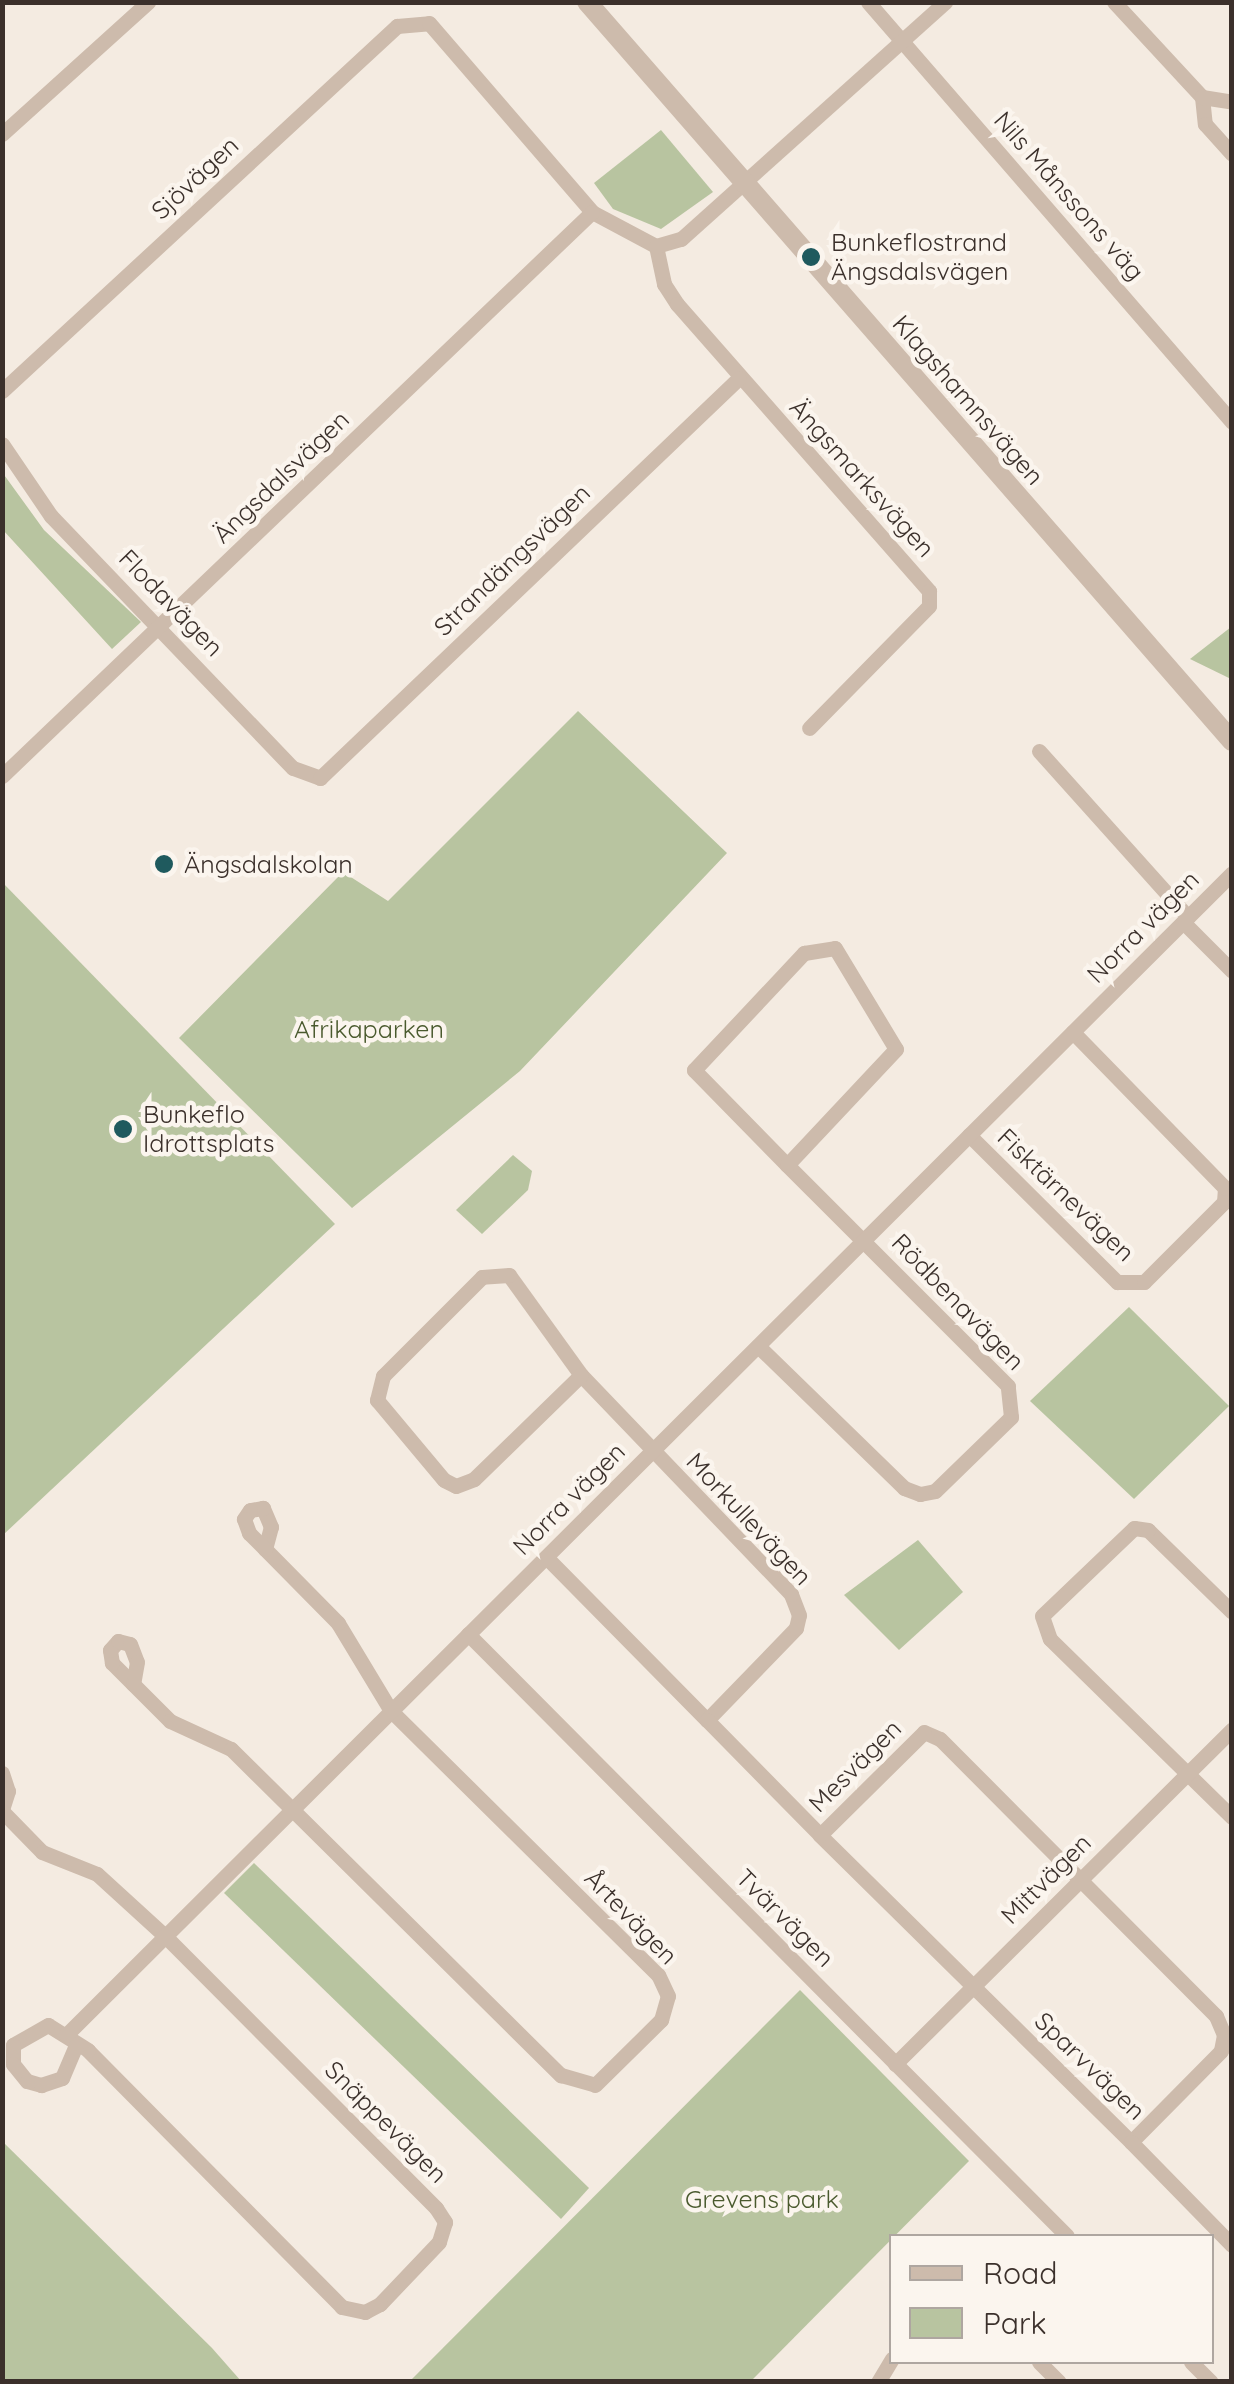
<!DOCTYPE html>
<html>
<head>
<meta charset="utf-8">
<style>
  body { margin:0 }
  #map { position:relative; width:1234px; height:2384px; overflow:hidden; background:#f4ebe1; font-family:Quicksand,sans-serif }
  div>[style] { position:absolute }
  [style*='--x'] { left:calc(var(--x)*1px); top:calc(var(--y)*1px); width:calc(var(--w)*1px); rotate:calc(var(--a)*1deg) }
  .green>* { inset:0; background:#b8c4a0 }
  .minor>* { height:15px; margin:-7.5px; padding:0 7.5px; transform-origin:7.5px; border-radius:7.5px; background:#cdbbac }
  .tertiary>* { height:20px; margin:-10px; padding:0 10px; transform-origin:10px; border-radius:10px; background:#cdbbac }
  .dots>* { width:28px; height:28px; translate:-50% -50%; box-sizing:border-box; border:5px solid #fbf5ee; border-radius:50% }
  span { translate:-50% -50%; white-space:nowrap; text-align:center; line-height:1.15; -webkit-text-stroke:9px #fbf5ee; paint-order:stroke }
  .street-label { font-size:25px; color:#3b302b }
  .poi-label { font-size:25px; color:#3b302b }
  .left { translate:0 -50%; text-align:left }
  .park-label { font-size:25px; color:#4a5a2e }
  .frame { position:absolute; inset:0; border:5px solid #3b302b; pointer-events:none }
  .legend { position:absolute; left:889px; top:2234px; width:325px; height:130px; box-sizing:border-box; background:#fbf5ee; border:2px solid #aea6a0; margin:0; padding:12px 18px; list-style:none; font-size:30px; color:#3b302b }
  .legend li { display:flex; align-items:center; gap:20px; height:50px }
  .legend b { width:50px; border:2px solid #aea6a0 }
</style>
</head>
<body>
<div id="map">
  <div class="green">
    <div style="clip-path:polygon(661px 130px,713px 192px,661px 229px,613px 209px,594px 183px)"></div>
    <div style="clip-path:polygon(2px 472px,44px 530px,141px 622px,112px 649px,3px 530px)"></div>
    <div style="clip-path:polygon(1231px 627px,1231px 679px,1190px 659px)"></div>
    <div style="clip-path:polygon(578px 711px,727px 853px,520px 1071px,352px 1208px,179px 1038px,343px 872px,388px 901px)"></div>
    <div style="clip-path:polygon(3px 883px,335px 1224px,3px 1535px)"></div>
    <div style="clip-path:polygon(513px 1155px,532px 1171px,528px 1190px,482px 1234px,456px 1210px)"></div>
    <div style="clip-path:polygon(1129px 1307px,1229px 1406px,1134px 1499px,1030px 1401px)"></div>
    <div style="clip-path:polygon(918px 1540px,963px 1592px,899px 1650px,844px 1595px)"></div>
    <div style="clip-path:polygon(254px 1863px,589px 2188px,561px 2219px,224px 1893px)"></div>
    <div style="clip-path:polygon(800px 1990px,969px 2161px,751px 2381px,410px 2381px)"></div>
    <div style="clip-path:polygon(2px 2141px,212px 2348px,241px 2381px,3px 2381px)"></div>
  </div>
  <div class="minor">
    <div style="--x:868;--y:2;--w:556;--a:49.09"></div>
    <div style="--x:1114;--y:2;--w:129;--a:47.2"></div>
    <div style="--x:1202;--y:97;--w:27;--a:84"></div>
    <div style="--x:1205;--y:124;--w:40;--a:48"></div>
    <div style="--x:1202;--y:97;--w:30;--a:9"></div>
    <div style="--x:2;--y:134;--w:197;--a:-42.1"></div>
    <div style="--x:656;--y:246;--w:39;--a:78"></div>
    <div style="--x:664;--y:284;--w:24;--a:57"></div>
    <div style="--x:677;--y:304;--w:382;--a:48.7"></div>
    <div style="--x:929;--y:591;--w:15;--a:90"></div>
    <div style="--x:929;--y:606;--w:171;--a:134.5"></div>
    <div style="--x:2;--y:391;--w:538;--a:-42.74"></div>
    <div style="--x:397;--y:26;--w:32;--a:-5"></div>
    <div style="--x:429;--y:23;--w:250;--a:49.2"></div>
    <div style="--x:592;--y:212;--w:72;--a:28"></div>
    <div style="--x:656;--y:246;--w:26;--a:-16"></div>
    <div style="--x:681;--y:239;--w:355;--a:-41.9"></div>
    <div style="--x:2;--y:444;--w:87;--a:55.8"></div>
    <div style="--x:51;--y:516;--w:349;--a:46.2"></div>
    <div style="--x:293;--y:768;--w:29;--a:20"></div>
    <div style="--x:320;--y:778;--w:579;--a:-43.67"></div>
    <div style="--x:1039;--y:751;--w:223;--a:48.1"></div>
    <div style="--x:2;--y:776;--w:816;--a:-43.71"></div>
    <div style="--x:1183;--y:922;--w:69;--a:45"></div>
    <div style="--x:969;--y:1135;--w:209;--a:44.8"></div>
    <div style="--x:1117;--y:1282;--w:27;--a:0"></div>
    <div style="--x:1144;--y:1282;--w:113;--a:-45"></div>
    <div style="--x:1224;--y:1202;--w:14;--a:-86"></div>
    <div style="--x:1225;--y:1188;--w:218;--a:-134.3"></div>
    <div style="--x:758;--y:1346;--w:204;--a:44.2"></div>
    <div style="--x:904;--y:1488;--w:17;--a:21"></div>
    <div style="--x:920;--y:1494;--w:15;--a:-11"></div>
    <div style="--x:935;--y:1491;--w:106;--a:-44.2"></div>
    <div style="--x:1011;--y:1417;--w:31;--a:-96"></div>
    <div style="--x:1008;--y:1386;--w:313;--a:-135"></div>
    <div style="--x:787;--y:1165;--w:133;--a:-134.4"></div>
    <div style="--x:694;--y:1070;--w:161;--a:-46.8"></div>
    <div style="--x:804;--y:953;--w:31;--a:-9"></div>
    <div style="--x:835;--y:948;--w:118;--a:58.9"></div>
    <div style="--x:896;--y:1049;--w:159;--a:133.2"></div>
    <div style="--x:546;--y:1557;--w:229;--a:45.4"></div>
    <div style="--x:707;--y:1720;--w:128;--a:-45.9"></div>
    <div style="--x:796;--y:1628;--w:13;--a:-77"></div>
    <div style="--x:799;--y:1615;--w:22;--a:-111"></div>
    <div style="--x:791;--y:1594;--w:303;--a:-133.8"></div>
    <div style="--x:581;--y:1375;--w:123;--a:-125.8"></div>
    <div style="--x:509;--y:1275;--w:27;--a:176"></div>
    <div style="--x:482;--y:1277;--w:140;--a:135"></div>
    <div style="--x:383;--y:1376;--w:25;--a:104"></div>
    <div style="--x:377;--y:1400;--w:104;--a:50.1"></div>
    <div style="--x:444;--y:1480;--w:13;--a:27"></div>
    <div style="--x:456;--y:1486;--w:19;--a:-21"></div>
    <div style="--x:474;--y:1479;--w:149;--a:-44.2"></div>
    <div style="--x:1232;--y:1612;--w:117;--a:-135.7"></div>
    <div style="--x:1148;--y:1530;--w:14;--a:-172"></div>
    <div style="--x:1134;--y:1528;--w:127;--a:136.3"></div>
    <div style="--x:1042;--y:1616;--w:24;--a:71"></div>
    <div style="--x:1050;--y:1639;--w:255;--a:44.4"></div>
    <div style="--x:468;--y:1634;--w:849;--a:45.14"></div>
    <div style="--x:133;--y:1684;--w:30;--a:-135"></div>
    <div style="--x:112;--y:1663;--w:13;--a:-99"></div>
    <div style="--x:110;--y:1650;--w:12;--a:-48"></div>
    <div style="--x:118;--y:1641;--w:12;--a:14"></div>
    <div style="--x:130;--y:1644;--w:19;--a:69"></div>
    <div style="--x:137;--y:1662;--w:22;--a:100"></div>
    <div style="--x:133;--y:1684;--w:52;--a:45"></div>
    <div style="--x:170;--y:1721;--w:67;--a:24.7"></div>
    <div style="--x:231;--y:1749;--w:464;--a:44.7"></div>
    <div style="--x:561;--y:2075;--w:35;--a:16"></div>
    <div style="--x:595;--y:2085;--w:93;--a:-44.6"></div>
    <div style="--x:661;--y:2020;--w:25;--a:-74"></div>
    <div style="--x:668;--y:1996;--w:23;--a:-115"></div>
    <div style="--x:658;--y:1975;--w:375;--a:-135.3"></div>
    <div style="--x:391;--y:1711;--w:103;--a:-121.1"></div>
    <div style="--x:338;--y:1623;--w:104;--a:-134.6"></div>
    <div style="--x:265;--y:1549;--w:23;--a:-75"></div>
    <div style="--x:271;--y:1527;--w:21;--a:-113"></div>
    <div style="--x:263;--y:1508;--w:13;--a:171"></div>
    <div style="--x:250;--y:1510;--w:11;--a:124"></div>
    <div style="--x:244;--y:1519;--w:15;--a:70"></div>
    <div style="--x:249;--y:1533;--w:23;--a:45"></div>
    <div style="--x:707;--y:1720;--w:161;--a:45.5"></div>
    <div style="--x:924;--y:1732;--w:17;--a:24"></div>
    <div style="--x:940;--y:1739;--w:391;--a:45.1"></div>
    <div style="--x:1216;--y:2016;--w:21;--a:67"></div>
    <div style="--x:1224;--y:2035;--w:16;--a:101"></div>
    <div style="--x:1221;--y:2051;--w:128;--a:134.7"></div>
    <div style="--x:1131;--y:2142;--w:437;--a:-135.4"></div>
    <div style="--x:820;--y:1835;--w:146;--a:-44.7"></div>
    <div style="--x:2;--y:1773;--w:19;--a:72"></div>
    <div style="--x:8;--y:1791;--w:19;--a:108"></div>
    <div style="--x:2;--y:1811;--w:57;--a:45.7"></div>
    <div style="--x:42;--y:1852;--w:59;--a:21.8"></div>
    <div style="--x:97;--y:1874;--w:92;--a:42.4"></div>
    <div style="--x:165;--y:1936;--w:384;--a:45.1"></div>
    <div style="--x:436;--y:2208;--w:17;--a:57"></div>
    <div style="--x:445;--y:2222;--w:21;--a:107"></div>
    <div style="--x:439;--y:2242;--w:86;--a:133.6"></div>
    <div style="--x:380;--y:2304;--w:17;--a:152"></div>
    <div style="--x:365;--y:2312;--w:24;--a:-168"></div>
    <div style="--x:342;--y:2307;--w:361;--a:-134.7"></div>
    <div style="--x:88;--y:2050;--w:47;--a:-148"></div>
    <div style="--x:48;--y:2025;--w:40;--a:150.3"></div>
    <div style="--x:13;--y:2045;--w:19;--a:90"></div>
    <div style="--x:13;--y:2064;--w:22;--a:51"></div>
    <div style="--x:27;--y:2081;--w:15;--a:16"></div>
    <div style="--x:41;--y:2085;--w:22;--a:-18"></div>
    <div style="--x:62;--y:2078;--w:36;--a:-67"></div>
    <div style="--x:66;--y:2035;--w:1646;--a:-44.9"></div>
    <div style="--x:895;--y:2064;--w:475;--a:-44.8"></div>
    <div style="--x:1131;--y:2142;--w:144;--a:45.6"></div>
    <div style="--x:1039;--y:2362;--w:28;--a:45"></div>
    <div style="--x:1191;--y:2362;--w:28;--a:45"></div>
    <div style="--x:878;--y:2382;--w:27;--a:-59"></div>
  </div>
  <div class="tertiary">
    <div style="--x:587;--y:2;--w:981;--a:48.89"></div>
  </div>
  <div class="dots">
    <div style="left:811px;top:257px;background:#1f5a5e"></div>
    <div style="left:164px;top:864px;background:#1f5a5e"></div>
    <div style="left:123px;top:1129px;background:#1f5a5e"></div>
  </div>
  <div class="street-label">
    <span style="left:195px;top:178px;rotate:-43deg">Sjövägen</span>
    <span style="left:1069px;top:196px;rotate:49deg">Nils Månssons väg</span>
    <span style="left:968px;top:400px;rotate:49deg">Klagshamnsvägen</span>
    <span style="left:281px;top:477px;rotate:-44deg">Ängsdalsvägen</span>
    <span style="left:862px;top:478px;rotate:48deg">Ängsmarksvägen</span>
    <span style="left:512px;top:560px;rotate:-44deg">Strandängsvägen</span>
    <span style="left:171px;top:603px;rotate:46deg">Flodavägen</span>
    <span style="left:1143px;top:927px;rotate:-45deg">Norra vägen</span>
    <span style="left:1066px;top:1195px;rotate:44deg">Fisktärnevägen</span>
    <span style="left:958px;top:1302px;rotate:46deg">Rödbenavägen</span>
    <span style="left:569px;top:1499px;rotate:-45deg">Norra vägen</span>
    <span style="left:749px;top:1519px;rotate:47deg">Morkullevägen</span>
    <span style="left:855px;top:1766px;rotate:-45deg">Mesvägen</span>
    <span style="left:1046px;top:1879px;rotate:-45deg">Mittvägen</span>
    <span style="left:631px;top:1917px;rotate:46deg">Årtevägen</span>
    <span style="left:785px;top:1918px;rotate:45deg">Tvärvägen</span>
    <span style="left:1090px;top:2066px;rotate:44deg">Sparvvägen</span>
    <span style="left:386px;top:2122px;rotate:45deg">Snäppevägen</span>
  </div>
  <div class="poi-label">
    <span class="left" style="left:831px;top:257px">Bunkeflostrand<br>Ängsdalsvägen</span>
    <span class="left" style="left:184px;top:864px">Ängsdalskolan</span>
    <span class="left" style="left:143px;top:1129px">Bunkeflo<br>Idrottsplats</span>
  </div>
  <div class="park-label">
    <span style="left:369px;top:1029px">Afrikaparken</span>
    <span style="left:762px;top:2199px">Grevens park</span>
  </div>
  <div class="frame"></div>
  <ul class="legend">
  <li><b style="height:12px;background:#cdbbac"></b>Road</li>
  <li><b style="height:28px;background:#b8c4a0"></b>Park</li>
  </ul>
</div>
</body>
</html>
